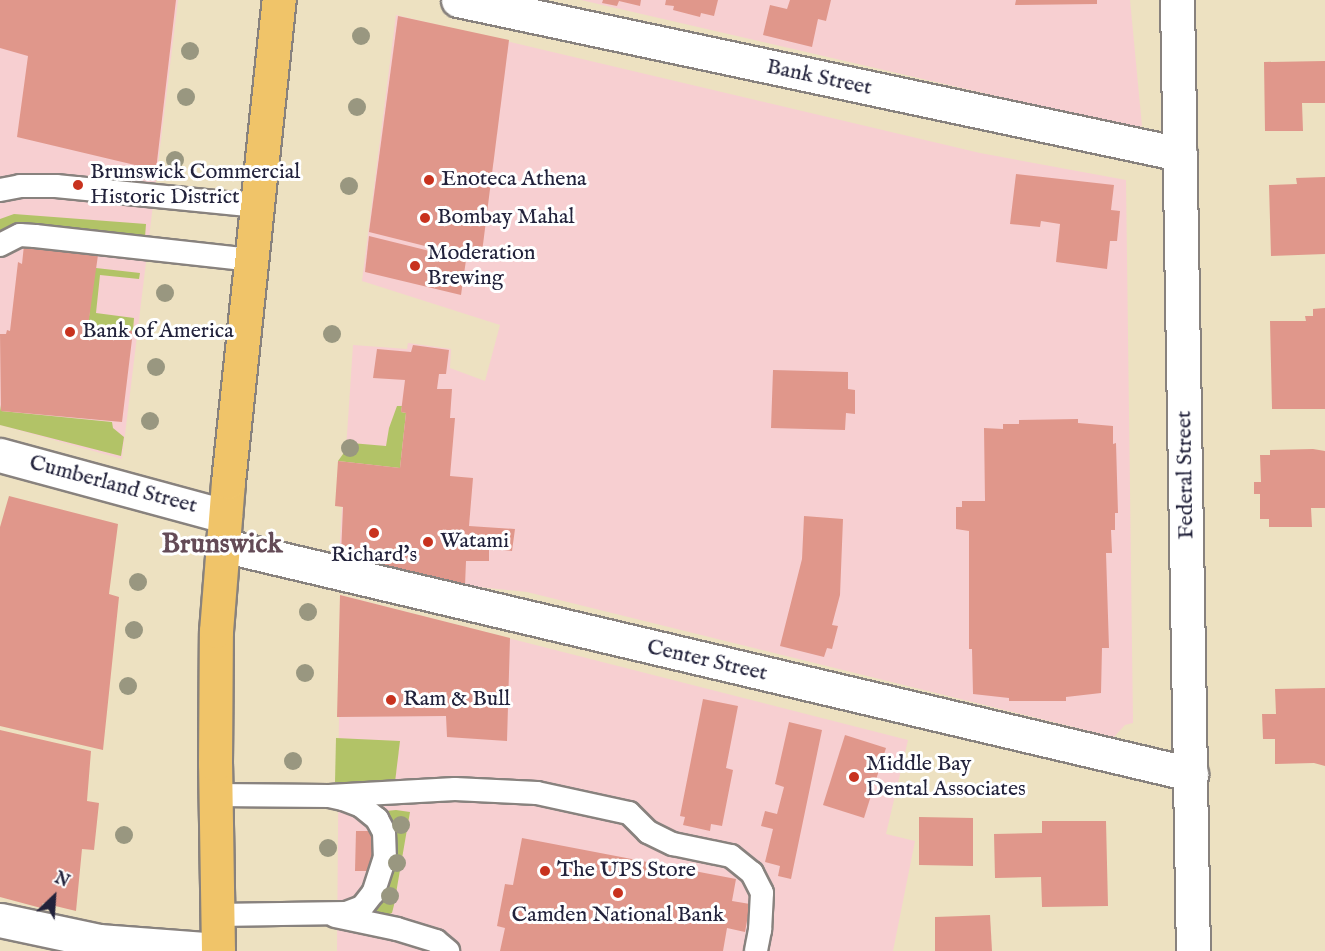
<!DOCTYPE html>
<html>
<head>
<meta charset="utf-8">
<style>
  body { margin:0 }
  #map { position:relative; width:1325px; height:951px; overflow:hidden; background:#ede1c1; font-family:"IM FELL English",serif }
  div>[style] { position:absolute }
  [style*='--x'] { left:calc(var(--x)*1px); top:calc(var(--y)*1px); width:calc(var(--w)*1px); rotate:calc(var(--a)*1deg) }
  .built>* { inset:0; background:#f7cfd1 }
  .green>* { inset:0; background:#b2c367 }
  .building>* { inset:0; background:#e0978b }
  .roads { filter:drop-shadow(2px 0 #88827e) drop-shadow(-2px 0 #88827e) drop-shadow(0 2px #88827e) drop-shadow(0 -2px #88827e) }
  .service>* { height:22px; margin:-11px; padding:0 11px; transform-origin:11px; border-radius:11px; background:#fff }
  .minor>* { height:33px; margin:-16.5px; padding:0 16.5px; transform-origin:16.5px; border-radius:16.5px; background:#fff }
  .tertiary>* { height:33px; margin:-16.5px; padding:0 16.5px; transform-origin:16.5px; border-radius:16.5px; background:#fff }
  .primary>* { height:33px; margin:-16.5px; padding:0 16.5px; transform-origin:16.5px; border-radius:16.5px; background:#f0c469 }
  .trees>* { width:18px; height:18px; margin:-9px; border-radius:50%; background:#999780 }
  .dots>* { width:16px; height:16px; translate:-50% -50%; box-sizing:border-box; border:3px solid #fff; border-radius:50% }
  span { translate:-50% -50%; white-space:nowrap; text-align:center; line-height:1.15; -webkit-text-stroke:6px #fff; paint-order:stroke }
  .street-label { font-size:22px; color:#22223b }
  .poi-label { font-size:22px; color:#22223b }
  .left { translate:0 -50%; text-align:left }
  .district-label { font-size:28px; color:#644b57; font-weight:700 }
  .north { position:absolute; left:24px; top:867px; width:60px; height:60px; -webkit-text-stroke:4px #fff; paint-order:stroke; rotate:25deg; font-size:16px; font-weight:700; line-height:24px; text-align:center; color:#22223b }
  .north::after { content:''; display:block; margin:auto; width:21px; height:27px; background:#22223b; clip-path:polygon(50% 0,100% 100%,50% 72%,0 100%) }
</style>
</head>
<body>
<div id="map">
  <div class="built">
    <div style="clip-path:polygon(0 0,178px 0,122px 459px,0 425px)"></div>
    <div style="clip-path:polygon(581px 0,1130px 0,1142px 126px,1135px 128px)"></div>
    <div style="clip-path:polygon(396px 15px,980px 153px,1126px 180px,1133px 723px,1125px 725px,1114px 737px,527px 592px,469px 586px,339px 554px,353px 345px,407px 349px,408px 343px,451px 349px,450px 368px,485px 381px,500px 325px,362px 281px)"></div>
    <div style="clip-path:polygon(340px 595px,908px 740px,886px 834px,915px 841px,893px 951px,337px 951px)"></div>
  </div>
  <div class="green">
    <div style="clip-path:polygon(14px 214px,146px 224px,145px 237px,0 235px,0 219px)"></div>
    <div style="clip-path:polygon(96px 268px,140px 273px,139px 279px,100px 275px,96px 313px,134px 318px,133px 331px,88px 326px,94px 270px)"></div>
    <div style="clip-path:polygon(0 405px,1px 411px,112px 422px,113px 428px,124px 437px,121px 456px,0 425px)"></div>
    <div style="clip-path:polygon(397px 406px,402px 406px,401px 412px,406px 413px,400px 468px,338px 461px,351px 443px,386px 446px,389px 428px)"></div>
    <div style="clip-path:polygon(336px 738px,400px 741px,395px 782px,335px 782px)"></div>
    <div style="clip-path:polygon(396px 810px,410px 812px,394px 905px,392px 913px,385px 916px,375px 913px,374px 908px,389px 883px,394px 857px,394px 830px,386px 811px)"></div>
  </div>
  <div class="building">
    <div style="clip-path:polygon(0 0,176px 0,156px 170px,17px 137px,28px 56px,0 48px)"></div>
    <div style="clip-path:polygon(603px 0,641px 0,640px 6px,619px 1px,617px 6px,602px 3px)"></div>
    <div style="clip-path:polygon(666px 0,718px 0,714px 16px,701px 13px,700px 17px,673px 10px,674px 6px,665px 5px)"></div>
    <div style="clip-path:polygon(790px 0,831px 0,826px 21px,818px 19px,812px 47px,763px 35px,770px 5px,787px 9px)"></div>
    <div style="clip-path:polygon(1016px 0,1097px 0,1097px 4px,1015px 5px)"></div>
    <div style="clip-path:polygon(398px 16px,509px 40px,481px 260px,369px 232px)"></div>
    <div style="clip-path:polygon(1325px 61px,1325px 103px,1302px 103px,1303px 131px,1265px 131px,1264px 62px)"></div>
    <div style="clip-path:polygon(1016px 174px,1114px 185px,1111px 210px,1120px 211px,1117px 241px,1110px 241px,1107px 269px,1056px 262px,1060px 224px,1041px 221px,1040px 227px,1010px 224px)"></div>
    <div style="clip-path:polygon(1325px 177px,1325px 254px,1271px 256px,1269px 185px,1297px 184px,1296px 178px)"></div>
    <div style="clip-path:polygon(369px 236px,466px 260px,461px 295px,365px 272px)"></div>
    <div style="clip-path:polygon(24px 245px,92px 252px,92px 255px,98px 255px,88px 326px,133px 331px,122px 422px,1px 411px,0 334px,6px 334px,7px 330px,10px 331px,18px 262px,22px 264px)"></div>
    <div style="clip-path:polygon(1325px 308px,1325px 409px,1272px 409px,1270px 321px,1306px 321px,1305px 316px,1313px 316px,1313px 309px)"></div>
    <div style="clip-path:polygon(413px 345px,449px 350px,446px 374px,439px 374px,437px 389px,452px 389px,450px 418px,455px 418px,450px 476px,473px 478px,469px 526px,515px 529px,512px 551px,489px 548px,489px 561px,466px 561px,465px 586px,341px 555px,343px 507px,335px 506px,338px 461px,400px 468px,406px 413px,401px 412px,405px 380px,373px 378px,377px 349px,411px 352px)"></div>
    <div style="clip-path:polygon(773px 370px,848px 372px,848px 389px,855px 390px,855px 414px,846px 413px,845px 430px,771px 428px)"></div>
    <div style="clip-path:polygon(1078px 419px,1078px 423px,1113px 426px,1113px 444px,1116px 443px,1118px 513px,1115px 513px,1115px 530px,1111px 530px,1112px 553px,1106px 553px,1109px 648px,1102px 648px,1101px 693px,1066px 697px,1066px 701px,1009px 701px,1009px 698px,973px 694px,972px 649px,969px 649px,969px 531px,956px 529px,956px 507px,962px 507px,962px 501px,985px 501px,984px 428px,1003px 429px,1003px 424px,1019px 424px,1019px 420px)"></div>
    <div style="clip-path:polygon(1313px 449px,1325px 451px,1325px 508px,1311px 508px,1312px 527px,1269px 527px,1269px 519px,1260px 519px,1260px 494px,1254px 494px,1254px 482px,1261px 482px,1260px 455px,1270px 455px,1270px 450px)"></div>
    <div style="clip-path:polygon(9px 496px,118px 524px,109px 594px,119px 597px,103px 750px,0 726px,0 527px)"></div>
    <div style="clip-path:polygon(804px 516px,843px 519px,840px 595px,832px 625px,838px 626px,832px 649px,827px 648px,824px 657px,780px 646px,802px 559px)"></div>
    <div style="clip-path:polygon(340px 595px,510px 638px,507px 741px,447px 737px,446px 716px,337px 717px)"></div>
    <div style="clip-path:polygon(1325px 688px,1325px 766px,1314px 763px,1275px 764px,1275px 739px,1263px 739px,1262px 714px,1276px 714px,1275px 689px)"></div>
    <div style="clip-path:polygon(703px 699px,738px 706px,726px 768px,733px 770px,722px 826px,711px 824px,710px 831px,683px 825px,685px 817px,680px 816px)"></div>
    <div style="clip-path:polygon(789px 722px,822px 730px,791px 879px,778px 876px,780px 866px,765px 862px,773px 829px,761px 826px,765px 811px,777px 814px,784px 787px,775px 784px)"></div>
    <div style="clip-path:polygon(0 730px,91px 751px,87px 801px,99px 803px,94px 850px,82px 849px,76px 911px,43px 903px,41px 908px,0 897px)"></div>
    <div style="clip-path:polygon(845px 735px,886px 748px,864px 818px,823px 805px)"></div>
    <div style="clip-path:polygon(919px 817px,973px 818px,973px 866px,919px 865px)"></div>
    <div style="clip-path:polygon(1042px 821px,1106px 821px,1108px 906px,1042px 907px,1041px 877px,995px 878px,994px 834px,1042px 833px)"></div>
    <div style="clip-path:polygon(356px 831px,379px 831px,378px 871px,355px 871px)"></div>
    <div style="clip-path:polygon(522px 838px,736px 879px,732px 901px,750px 904px,745px 932px,727px 928px,723px 951px,500px 951px,505px 928px,497px 926px,505px 884px,513px 885px)"></div>
    <div style="clip-path:polygon(990px 915px,992px 951px,935px 951px,935px 917px)"></div>
  </div>
  <div class="roads">
    <div class="service">
      <div style="--x:0;--y:190;--w:20;--a:-11"></div>
      <div style="--x:20;--y:186;--w:36;--a:0"></div>
      <div style="--x:56;--y:186;--w:203;--a:5.7"></div>
      <div style="--x:0;--y:245;--w:22;--a:-27"></div>
      <div style="--x:20;--y:235;--w:15;--a:4"></div>
      <div style="--x:35;--y:236;--w:217;--a:6.3"></div>
      <div style="--x:215;--y:795;--w:114;--a:0.5"></div>
      <div style="--x:329;--y:796;--w:14;--a:12"></div>
      <div style="--x:343;--y:799;--w:19;--a:21"></div>
      <div style="--x:361;--y:806;--w:21;--a:39"></div>
      <div style="--x:377;--y:819;--w:15;--a:62"></div>
      <div style="--x:384;--y:832;--w:25;--a:88"></div>
      <div style="--x:385;--y:857;--w:38;--a:108"></div>
      <div style="--x:373;--y:893;--w:18;--a:128"></div>
      <div style="--x:362;--y:907;--w:17;--a:159"></div>
      <div style="--x:346;--y:913;--w:129;--a:179.1"></div>
      <div style="--x:329;--y:796;--w:126;--a:-3.2"></div>
      <div style="--x:455;--y:789;--w:82;--a:2.8"></div>
      <div style="--x:537;--y:793;--w:94;--a:12.3"></div>
      <div style="--x:629;--y:813;--w:27;--a:45"></div>
      <div style="--x:648;--y:832;--w:28;--a:26"></div>
      <div style="--x:673;--y:844;--w:59;--a:11.7"></div>
      <div style="--x:731;--y:856;--w:27;--a:39"></div>
      <div style="--x:752;--y:873;--w:22;--a:63"></div>
      <div style="--x:762;--y:893;--w:37;--a:93"></div>
      <div style="--x:760;--y:930;--w:21;--a:101"></div>
      <div style="--x:335;--y:916;--w:63;--a:11.8"></div>
      <div style="--x:397;--y:929;--w:41;--a:17.1"></div>
      <div style="--x:436;--y:941;--w:16;--a:40"></div>
    </div>
    <div class="minor">
      <div style="--x:458;--y:0;--w:738;--a:12.04"></div>
      <div style="--x:0;--y:455;--w:233;--a:15.2"></div>
      <div style="--x:222;--y:545;--w:996;--a:13.3"></div>
      <div style="--x:0;--y:920;--w:101;--a:12"></div>
      <div style="--x:99;--y:941;--w:119;--a:4.3"></div>
    </div>
    <div class="tertiary">
      <div style="--x:1177;--y:0;--w:951;--a:89.04"></div>
    </div>
    <div class="primary">
      <div style="--x:218;--y:951;--w:187;--a:-90.9"></div>
      <div style="--x:215;--y:764;--w:133;--a:-89.6"></div>
      <div style="--x:216;--y:631;--w:149;--a:-85.4"></div>
      <div style="--x:228;--y:482;--w:485;--a:-84"></div>
    </div>
  </div>
  <div class="trees">
    <div style="left:361px;top:36px"></div>
    <div style="left:190px;top:51px"></div>
    <div style="left:186px;top:97px"></div>
    <div style="left:357px;top:107px"></div>
    <div style="left:175px;top:160px"></div>
    <div style="left:349px;top:186px"></div>
    <div style="left:165px;top:293px"></div>
    <div style="left:332px;top:334px"></div>
    <div style="left:156px;top:367px"></div>
    <div style="left:150px;top:421px"></div>
    <div style="left:350px;top:448px"></div>
    <div style="left:138px;top:582px"></div>
    <div style="left:308px;top:612px"></div>
    <div style="left:134px;top:630px"></div>
    <div style="left:305px;top:673px"></div>
    <div style="left:128px;top:686px"></div>
    <div style="left:293px;top:761px"></div>
    <div style="left:401px;top:825px"></div>
    <div style="left:124px;top:835px"></div>
    <div style="left:328px;top:848px"></div>
    <div style="left:397px;top:863px"></div>
    <div style="left:390px;top:896px"></div>
  </div>
  <div class="dots">
    <div style="left:429px;top:180px;background:#c8321e"></div>
    <div style="left:78px;top:185px;background:#c8321e"></div>
    <div style="left:425px;top:218px;background:#c8321e"></div>
    <div style="left:415px;top:266px;background:#c8321e"></div>
    <div style="left:70px;top:332px;background:#c8321e"></div>
    <div style="left:374px;top:533px;background:#c8321e"></div>
    <div style="left:428px;top:542px;background:#c8321e"></div>
    <div style="left:391px;top:700px;background:#c8321e"></div>
    <div style="left:854px;top:777px;background:#c8321e"></div>
    <div style="left:545px;top:871px;background:#c8321e"></div>
    <div style="left:618px;top:893px;background:#c8321e"></div>
  </div>
  <div class="street-label">
    <span style="left:819px;top:78px;rotate:12deg">Bank Street</span>
    <span style="left:1186px;top:475px;rotate:-91deg">Federal Street</span>
    <span style="left:113px;top:485px;rotate:15deg">Cumberland Street</span>
    <span style="left:707px;top:661px;rotate:13deg">Center Street</span>
  </div>
  <div class="poi-label">
    <span class="left" style="left:90px;top:185px">Brunswick Commercial<br>Historic District</span>
    <span class="left" style="left:441px;top:180px">Enoteca Athena</span>
    <span class="left" style="left:437px;top:218px">Bombay Mahal</span>
    <span class="left" style="left:427px;top:266px">Moderation<br>Brewing</span>
    <span class="left" style="left:82px;top:332px">Bank of America</span>
    <span class="left" style="left:440px;top:542px">Watami</span>
    <span style="left:374px;top:556px">Richard's</span>
    <span class="left" style="left:403px;top:700px">Ram &amp; Bull</span>
    <span class="left" style="left:866px;top:777px">Middle Bay<br>Dental Associates</span>
    <span class="left" style="left:557px;top:871px">The UPS Store</span>
    <span style="left:618px;top:916px">Camden National Bank</span>
  </div>
  <div class="district-label">
    <span style="left:222px;top:545px">Brunswick</span>
  </div>
  <div class="north">N</div>
</div>
</body>
</html>
